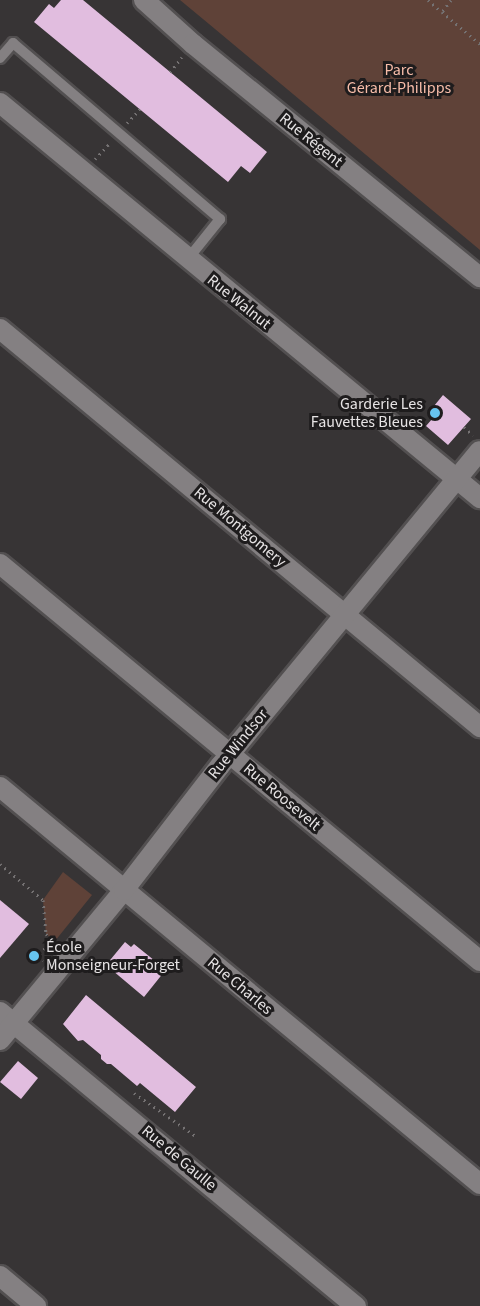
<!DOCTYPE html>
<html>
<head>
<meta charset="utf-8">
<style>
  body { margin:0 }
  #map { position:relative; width:480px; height:1306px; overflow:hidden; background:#373435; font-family:"Source Sans 3",sans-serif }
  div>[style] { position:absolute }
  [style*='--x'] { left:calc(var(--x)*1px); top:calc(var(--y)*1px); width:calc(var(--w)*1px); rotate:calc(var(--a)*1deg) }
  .green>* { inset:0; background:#5f4238 }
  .building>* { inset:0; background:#e1bddf }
  .path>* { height:3px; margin-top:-1.5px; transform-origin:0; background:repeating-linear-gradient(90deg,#757273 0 1.5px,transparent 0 6px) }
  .roads { filter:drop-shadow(2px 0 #535051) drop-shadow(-2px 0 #535051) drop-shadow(0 2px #535051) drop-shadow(0 -2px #535051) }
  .lane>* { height:10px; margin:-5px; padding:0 5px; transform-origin:5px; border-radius:5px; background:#848082 }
  .street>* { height:20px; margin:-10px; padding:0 10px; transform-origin:10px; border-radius:10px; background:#848082 }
  .dots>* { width:16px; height:16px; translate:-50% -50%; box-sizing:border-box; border:3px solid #1e1c1d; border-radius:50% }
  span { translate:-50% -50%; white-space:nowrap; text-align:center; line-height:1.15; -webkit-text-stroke:6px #1e1c1d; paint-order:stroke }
  .park-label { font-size:16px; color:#f8bda9 }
  .street-label { font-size:16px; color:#e6e3e4 }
  .poi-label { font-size:16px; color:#e6e3e4 }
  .right { translate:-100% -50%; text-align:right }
  .left { translate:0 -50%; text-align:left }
</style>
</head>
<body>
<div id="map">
  <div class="green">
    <div style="clip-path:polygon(180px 0,480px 0,480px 250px,209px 24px)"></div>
    <div style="clip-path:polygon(63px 872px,92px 895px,55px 941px,46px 934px,43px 900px)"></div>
  </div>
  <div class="building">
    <div style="clip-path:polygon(61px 0,83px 0,267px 152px,250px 173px,241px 166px,228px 182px,34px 22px,49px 4px,54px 8px)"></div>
    <div style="clip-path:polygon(443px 395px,471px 419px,448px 445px,426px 426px,439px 411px,434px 406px)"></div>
    <div style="clip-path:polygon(0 900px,29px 924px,0 958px)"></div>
    <div style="clip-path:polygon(125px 942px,131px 947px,134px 944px,160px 965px,158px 967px,164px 972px,144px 997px,106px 965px)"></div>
    <div style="clip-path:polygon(86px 995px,196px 1087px,175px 1112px,140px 1083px,137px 1086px,111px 1064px,107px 1064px,101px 1059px,101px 1055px,83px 1040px,78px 1041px,63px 1024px)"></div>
    <div style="clip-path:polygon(18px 1061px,38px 1078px,21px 1099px,0 1082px)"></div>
  </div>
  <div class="path">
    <div style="--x:428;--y:0;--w:18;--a:41"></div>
    <div style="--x:451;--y:0;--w:15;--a:127"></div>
    <div style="--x:442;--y:12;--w:50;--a:40.1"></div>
    <div style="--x:170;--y:72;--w:19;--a:-51"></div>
    <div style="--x:127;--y:123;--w:19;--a:-47"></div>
    <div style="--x:95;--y:159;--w:23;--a:-47"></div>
    <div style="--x:464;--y:427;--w:12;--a:42"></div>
    <div style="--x:0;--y:864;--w:56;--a:39.9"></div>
    <div style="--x:43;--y:900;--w:34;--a:85"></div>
    <div style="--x:46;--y:934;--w:8;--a:40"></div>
    <div style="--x:52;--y:939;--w:23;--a:128"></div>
    <div style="--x:38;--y:957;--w:6;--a:39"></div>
    <div style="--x:134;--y:1093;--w:77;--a:34.9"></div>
  </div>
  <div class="roads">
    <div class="lane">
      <div style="--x:0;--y:58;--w:20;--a:-49"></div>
      <div style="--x:13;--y:43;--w:272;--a:40.4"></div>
      <div style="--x:220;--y:219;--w:53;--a:128.8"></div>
    </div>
    <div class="street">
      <div style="--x:144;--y:0;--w:66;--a:41.9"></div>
      <div style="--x:193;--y:44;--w:370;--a:39.1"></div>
      <div style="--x:0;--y:103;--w:622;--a:39.45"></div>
      <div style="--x:0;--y:329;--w:624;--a:39.66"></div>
      <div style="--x:0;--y:564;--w:623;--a:39.59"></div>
      <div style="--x:0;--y:787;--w:623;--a:39.59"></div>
      <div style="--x:0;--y:1012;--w:462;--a:39.6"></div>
      <div style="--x:0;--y:1040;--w:195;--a:-50.4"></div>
      <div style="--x:124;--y:890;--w:157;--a:-52.3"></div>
      <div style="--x:220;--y:766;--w:408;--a:-50.5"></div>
      <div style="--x:0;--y:1276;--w:47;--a:39.8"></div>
    </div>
  </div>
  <div class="dots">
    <div style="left:435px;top:413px;background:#67c4ef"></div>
    <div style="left:34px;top:956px;background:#67c4ef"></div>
  </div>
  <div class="park-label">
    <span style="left:399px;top:79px">Parc<br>Gérard-Philipps</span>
  </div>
  <div class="street-label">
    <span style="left:311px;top:140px;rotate:39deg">Rue Régent</span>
    <span style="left:239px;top:302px;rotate:39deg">Rue Walnut</span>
    <span style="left:240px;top:527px;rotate:40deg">Rue Montgomery</span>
    <span style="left:238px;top:744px;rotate:-51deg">Rue Windsor</span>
    <span style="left:282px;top:797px;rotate:40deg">Rue Roosevelt</span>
    <span style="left:240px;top:986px;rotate:40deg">Rue Charles</span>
    <span style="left:179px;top:1158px;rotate:40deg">Rue de Gaulle</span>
  </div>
  <div class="poi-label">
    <span class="right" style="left:423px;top:413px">Garderie Les<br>Fauvettes Bleues</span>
    <span class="left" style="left:46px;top:956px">École<br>Monseigneur-Forget</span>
  </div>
</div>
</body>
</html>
